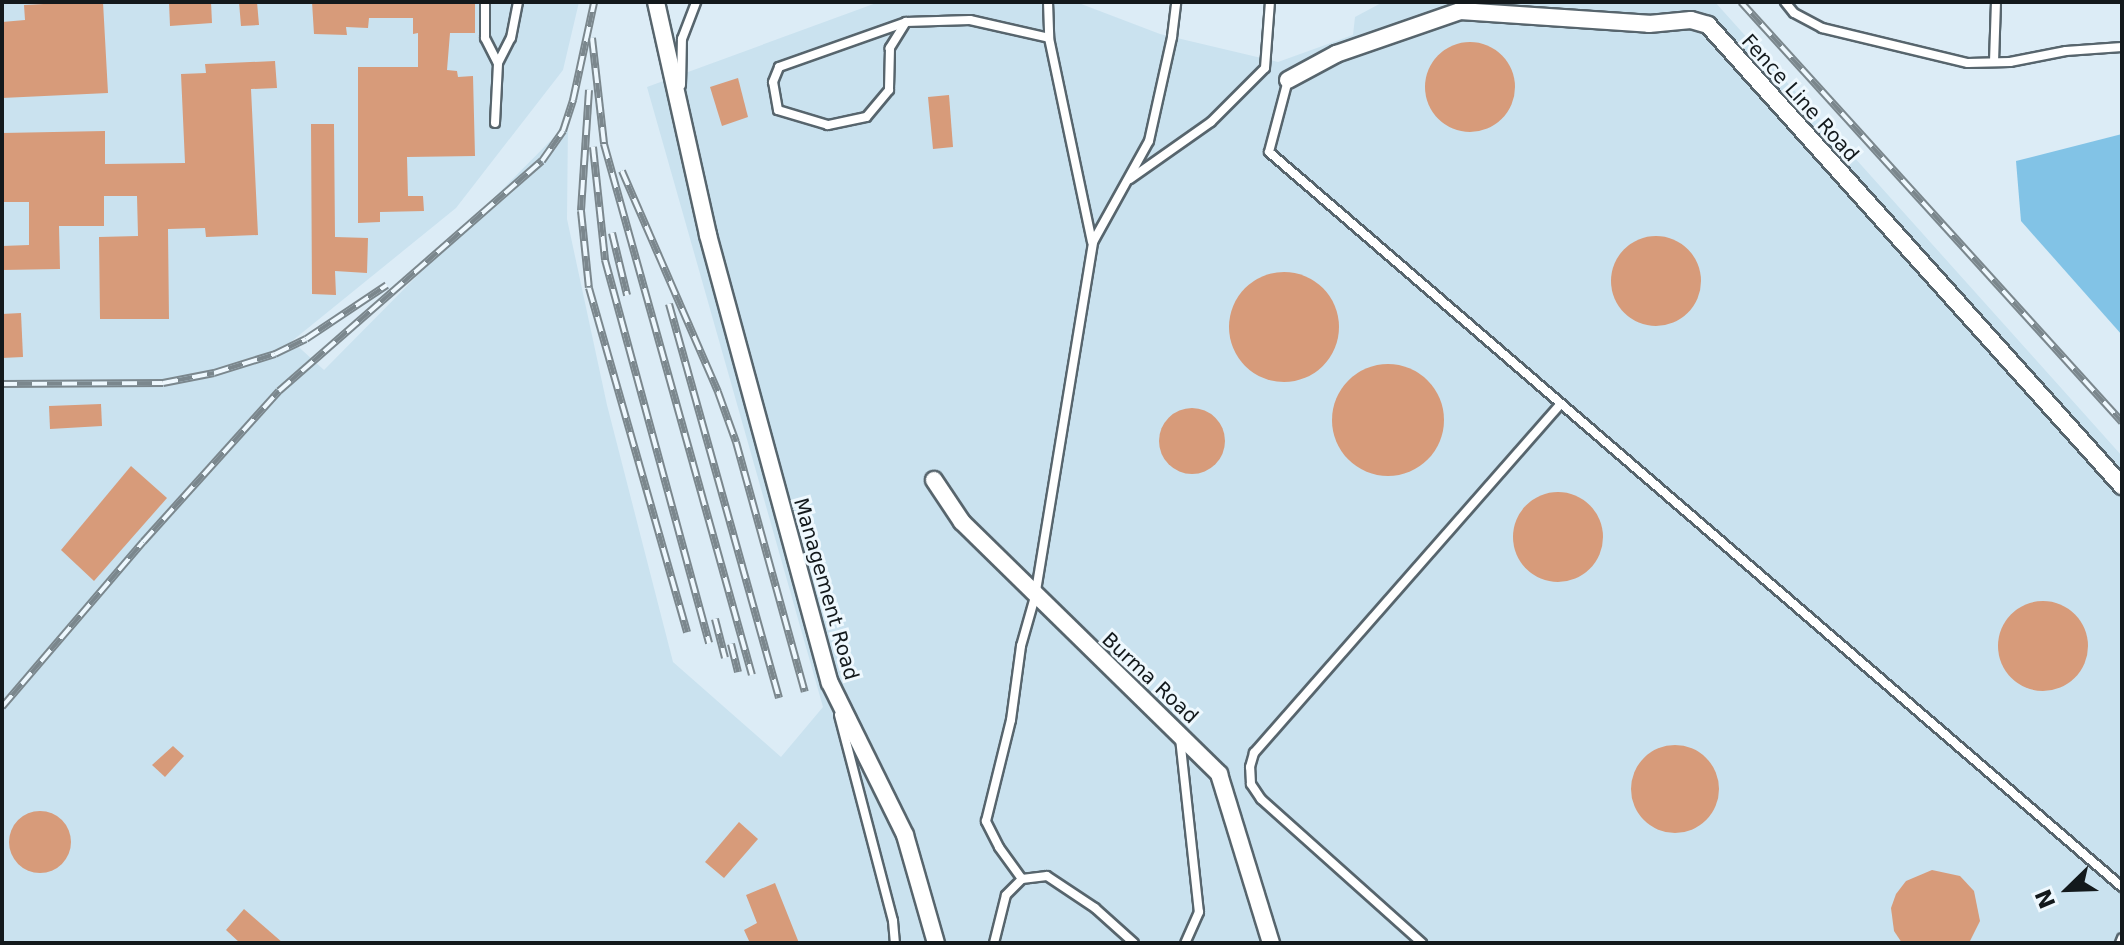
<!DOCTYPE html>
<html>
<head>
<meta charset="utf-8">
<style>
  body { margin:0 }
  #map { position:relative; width:2124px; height:945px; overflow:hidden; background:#dcecf6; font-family:"DejaVu Sans",sans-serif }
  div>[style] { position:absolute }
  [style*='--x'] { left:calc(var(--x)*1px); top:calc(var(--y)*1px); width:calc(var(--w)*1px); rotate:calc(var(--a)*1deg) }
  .built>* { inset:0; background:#cae2ef }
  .green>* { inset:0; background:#82c3e6 }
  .building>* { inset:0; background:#d79b7a }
  .round { border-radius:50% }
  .roads { filter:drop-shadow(2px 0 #57656d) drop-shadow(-2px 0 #57656d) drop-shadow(0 2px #57656d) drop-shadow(0 -2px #57656d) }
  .lane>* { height:8px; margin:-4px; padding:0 4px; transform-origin:4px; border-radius:4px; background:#fff }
  .street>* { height:16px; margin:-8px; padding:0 8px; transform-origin:8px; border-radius:8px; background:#fff }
  .rail>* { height:8px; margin-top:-4px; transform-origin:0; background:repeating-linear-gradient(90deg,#eef8fe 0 15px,#7b878d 0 30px); box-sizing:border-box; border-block:2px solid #7b878d }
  span { translate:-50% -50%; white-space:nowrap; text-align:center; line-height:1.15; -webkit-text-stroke:6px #eef8fe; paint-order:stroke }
  .street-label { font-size:20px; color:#13191c }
  .frame { position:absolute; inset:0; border:4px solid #13191c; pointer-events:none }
  .north { position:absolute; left:2028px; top:849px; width:80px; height:80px; -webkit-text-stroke:6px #eef8fe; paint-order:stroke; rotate:247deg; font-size:22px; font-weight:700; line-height:32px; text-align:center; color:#13191c }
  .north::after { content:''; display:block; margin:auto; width:28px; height:36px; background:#13191c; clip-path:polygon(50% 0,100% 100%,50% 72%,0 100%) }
</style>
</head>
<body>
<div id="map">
  <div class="built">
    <div style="clip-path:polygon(2px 2px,579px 2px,563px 70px,456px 208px,292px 341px,324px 370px,568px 123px,567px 219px,607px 405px,673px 662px,781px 757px,823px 707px,647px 87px,879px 2px,1076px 2px,1160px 34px,1278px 62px,1353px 35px,1355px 17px,1383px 2px,1715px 2px,2122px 456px,2122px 943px,2px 943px)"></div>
  </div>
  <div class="green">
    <div style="clip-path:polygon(2122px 134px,2122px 335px,2021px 221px,2016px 161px)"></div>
  </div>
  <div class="building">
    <div style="clip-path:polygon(83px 2px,103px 2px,108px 93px,2px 98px,2px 22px,25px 20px,24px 5px)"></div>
    <div style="clip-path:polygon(169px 2px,211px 2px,212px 23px,170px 26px)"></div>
    <div style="clip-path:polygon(239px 2px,257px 2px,259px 25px,241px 26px)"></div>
    <div style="clip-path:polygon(312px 2px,475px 2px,475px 33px,450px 33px,447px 70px,457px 71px,458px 77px,473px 76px,475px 156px,407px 157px,408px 196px,423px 196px,424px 211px,380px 212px,380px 222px,358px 223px,358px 67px,418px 67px,418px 33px,413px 34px,413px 18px,369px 18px,368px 28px,346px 27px,347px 35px,314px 34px)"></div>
    <div class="round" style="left:1425px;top:42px;width:90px;height:90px"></div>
    <div style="clip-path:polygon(275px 61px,277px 88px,251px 89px,258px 235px,206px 237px,205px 228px,168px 229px,169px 319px,100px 319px,99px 237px,138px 236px,137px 196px,104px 196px,104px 226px,59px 226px,60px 269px,2px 270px,2px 246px,29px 245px,29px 202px,2px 202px,2px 133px,105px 131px,105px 164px,185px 163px,181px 74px,206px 73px,205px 64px)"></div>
    <div style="clip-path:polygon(738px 78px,748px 117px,722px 126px,710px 87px)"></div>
    <div style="clip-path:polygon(949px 95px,953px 147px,933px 149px,928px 97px)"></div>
    <div style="clip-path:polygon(311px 124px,334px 124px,335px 237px,368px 238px,367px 273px,335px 271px,336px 295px,312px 294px)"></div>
    <div class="round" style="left:1611px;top:236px;width:90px;height:90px"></div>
    <div class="round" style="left:1229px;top:272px;width:110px;height:110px"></div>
    <div style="clip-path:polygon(21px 313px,23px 357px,2px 358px,2px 314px)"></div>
    <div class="round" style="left:1332px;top:364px;width:112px;height:112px"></div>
    <div style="clip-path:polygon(101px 404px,102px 426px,50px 429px,49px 406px)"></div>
    <div class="round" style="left:1159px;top:408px;width:66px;height:66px"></div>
    <div style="clip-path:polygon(131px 466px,167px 498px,94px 581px,61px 550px)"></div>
    <div class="round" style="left:1513px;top:492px;width:90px;height:90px"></div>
    <div class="round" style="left:1998px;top:601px;width:90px;height:90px"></div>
    <div class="round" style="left:1631px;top:745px;width:88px;height:88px"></div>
    <div style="clip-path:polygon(173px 746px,184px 756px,165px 777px,152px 765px)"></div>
    <div class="round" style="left:9px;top:811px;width:62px;height:62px"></div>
    <div style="clip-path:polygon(739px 822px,758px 839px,724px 878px,705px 862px)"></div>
    <div style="clip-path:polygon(1932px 870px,1960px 876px,1974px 891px,1980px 921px,1969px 943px,1902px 943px,1894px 931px,1891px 908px,1896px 894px,1906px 881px)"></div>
    <div style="clip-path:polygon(775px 883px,799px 943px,750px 943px,744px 930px,757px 923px,746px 895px)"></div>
    <div style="clip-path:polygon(244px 909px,283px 943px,240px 943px,226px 930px)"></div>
  </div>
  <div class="roads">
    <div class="lane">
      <div style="--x:485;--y:2;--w:36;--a:90"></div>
      <div style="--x:485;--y:38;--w:28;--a:63"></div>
      <div style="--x:1048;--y:2;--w:36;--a:88"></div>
      <div style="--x:1049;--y:38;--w:208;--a:78.1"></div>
      <div style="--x:1785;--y:2;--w:14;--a:51"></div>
      <div style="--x:1794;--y:13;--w:32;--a:28"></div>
      <div style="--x:1822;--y:28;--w:150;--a:13.5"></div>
      <div style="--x:1968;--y:63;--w:42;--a:-1.4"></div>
      <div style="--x:2010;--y:62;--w:57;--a:-11.1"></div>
      <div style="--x:2066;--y:51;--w:56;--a:-4.1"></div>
      <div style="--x:906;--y:22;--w:31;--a:122"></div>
      <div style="--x:890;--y:48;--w:42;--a:91.4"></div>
      <div style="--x:889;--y:90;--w:35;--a:130"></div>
      <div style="--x:866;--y:117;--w:39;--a:168"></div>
      <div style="--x:828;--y:125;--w:52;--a:-163.3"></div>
      <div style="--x:778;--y:110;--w:28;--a:-100"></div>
      <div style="--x:773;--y:82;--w:16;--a:-68"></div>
      <div style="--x:779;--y:67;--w:135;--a:-19.5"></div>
      <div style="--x:906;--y:22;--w:64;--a:-1.8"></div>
      <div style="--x:970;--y:20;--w:81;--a:12.8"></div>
      <div style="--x:1994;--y:62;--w:60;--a:-88.1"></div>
      <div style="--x:1288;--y:80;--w:74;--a:104.8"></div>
      <div style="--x:1269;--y:152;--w:1126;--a:40.75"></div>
      <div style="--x:681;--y:85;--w:46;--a:-88.8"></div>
      <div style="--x:682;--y:39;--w:40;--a:-69"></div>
      <div style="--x:495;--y:123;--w:60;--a:-87.1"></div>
      <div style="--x:498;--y:63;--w:28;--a:-63"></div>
      <div style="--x:511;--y:38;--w:37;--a:-79"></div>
      <div style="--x:1130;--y:179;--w:99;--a:-35.1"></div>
      <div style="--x:1211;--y:122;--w:76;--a:-45"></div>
      <div style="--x:1265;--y:68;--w:66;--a:-85.7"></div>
      <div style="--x:839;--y:715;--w:213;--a:75.3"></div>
      <div style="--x:893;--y:921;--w:22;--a:85"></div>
      <div style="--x:1180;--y:738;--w:175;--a:83.8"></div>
      <div style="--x:1199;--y:912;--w:34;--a:114"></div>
      <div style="--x:1022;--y:879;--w:39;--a:-126"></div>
      <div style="--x:999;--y:847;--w:29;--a:-117"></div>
      <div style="--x:986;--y:821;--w:104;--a:-76.1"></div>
      <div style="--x:1011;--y:720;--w:75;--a:-82.3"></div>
      <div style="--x:1021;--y:646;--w:51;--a:-74.1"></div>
      <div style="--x:1035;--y:597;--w:360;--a:-80.7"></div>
      <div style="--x:1093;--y:242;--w:115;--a:-61"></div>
      <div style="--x:1149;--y:141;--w:107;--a:-77.5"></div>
      <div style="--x:1172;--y:37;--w:35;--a:-83"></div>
      <div style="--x:994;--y:943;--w:49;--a:-76"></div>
      <div style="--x:1006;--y:895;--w:23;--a:-45"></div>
      <div style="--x:1022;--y:879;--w:25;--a:-7"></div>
      <div style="--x:1047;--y:876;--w:58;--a:33.7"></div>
      <div style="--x:1095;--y:908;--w:52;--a:41.9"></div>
      <div style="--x:1422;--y:943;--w:216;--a:-138.2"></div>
      <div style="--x:1261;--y:799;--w:18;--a:-124"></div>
      <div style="--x:1251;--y:784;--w:17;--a:-93"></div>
      <div style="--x:1250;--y:767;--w:15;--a:-74"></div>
      <div style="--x:1254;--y:753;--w:463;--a:-48.7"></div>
      <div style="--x:2120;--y:943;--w:5;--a:-68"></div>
    </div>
    <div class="street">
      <div style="--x:656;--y:2;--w:239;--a:77.4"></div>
      <div style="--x:708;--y:235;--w:464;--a:74.8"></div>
      <div style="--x:830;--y:683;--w:169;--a:63.7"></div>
      <div style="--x:905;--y:835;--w:112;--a:74"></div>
      <div style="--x:1288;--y:80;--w:55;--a:-28.4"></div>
      <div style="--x:1336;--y:54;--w:131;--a:-19.1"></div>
      <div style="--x:1460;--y:11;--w:189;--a:3.9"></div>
      <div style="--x:1649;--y:24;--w:42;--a:-5.4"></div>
      <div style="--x:1691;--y:20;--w:18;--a:16"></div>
      <div style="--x:1708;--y:25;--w:620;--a:48.07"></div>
      <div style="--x:934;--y:480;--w:50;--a:56.3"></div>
      <div style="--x:962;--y:522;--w:360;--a:44.4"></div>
      <div style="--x:1219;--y:774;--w:177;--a:72.9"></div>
    </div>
  </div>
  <div class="rail">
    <div style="--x:1741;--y:2;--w:567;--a:47.79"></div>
    <div style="--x:592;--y:38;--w:107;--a:83.5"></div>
    <div style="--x:604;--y:144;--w:551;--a:74.43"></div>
    <div style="--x:589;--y:90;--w:121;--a:93.8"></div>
    <div style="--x:581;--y:211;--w:77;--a:84.1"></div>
    <div style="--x:589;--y:288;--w:358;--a:74.1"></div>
    <div style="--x:593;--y:147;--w:114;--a:83.9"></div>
    <div style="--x:605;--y:260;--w:397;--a:74.8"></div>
    <div style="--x:622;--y:171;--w:241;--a:66.5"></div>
    <div style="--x:718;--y:392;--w:53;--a:70.2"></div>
    <div style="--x:736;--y:442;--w:259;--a:74.6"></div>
    <div style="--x:612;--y:233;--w:64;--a:76.4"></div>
    <div style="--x:669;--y:304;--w:409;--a:74.4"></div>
    <div style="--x:2;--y:384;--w:161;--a:-0.4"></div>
    <div style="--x:163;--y:383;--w:52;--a:-11.1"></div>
    <div style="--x:214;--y:373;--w:64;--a:-17.3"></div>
    <div style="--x:275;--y:354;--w:34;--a:-26"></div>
    <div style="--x:306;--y:339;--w:97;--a:-33.7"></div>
    <div style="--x:715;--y:619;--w:40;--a:75.6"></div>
    <div style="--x:731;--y:644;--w:29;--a:76"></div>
    <div style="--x:2;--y:707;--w:217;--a:-49.5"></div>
    <div style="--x:143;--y:542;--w:203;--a:-48"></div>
    <div style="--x:279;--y:391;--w:349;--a:-41.2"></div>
    <div style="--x:542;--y:161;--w:37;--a:-55"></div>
    <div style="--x:563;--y:131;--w:33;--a:-72"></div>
    <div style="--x:573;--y:100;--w:99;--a:-77.8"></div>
  </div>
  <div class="street-label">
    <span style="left:1800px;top:98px;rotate:48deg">Fence Line Road</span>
    <span style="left:826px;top:589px;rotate:74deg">Management Road</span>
    <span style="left:1150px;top:678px;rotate:43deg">Burma Road</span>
  </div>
  <div class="frame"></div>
  <div class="north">N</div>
</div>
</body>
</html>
